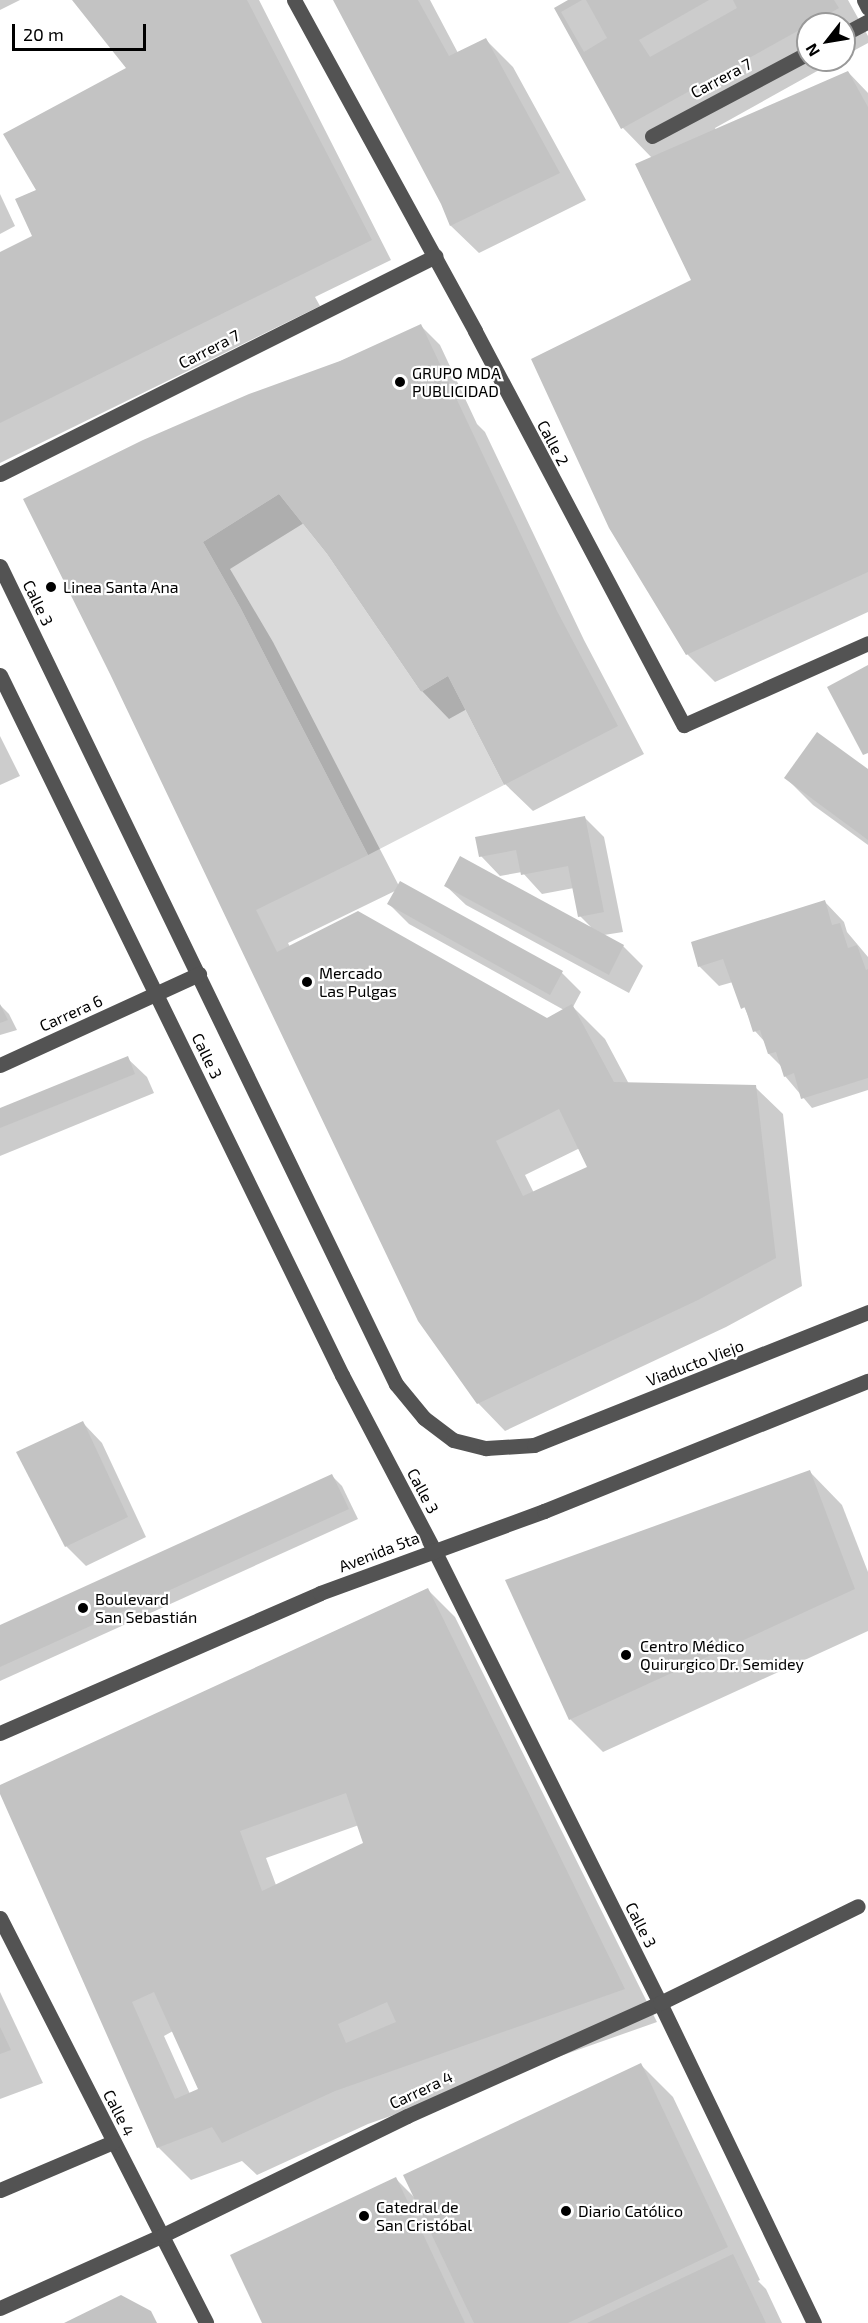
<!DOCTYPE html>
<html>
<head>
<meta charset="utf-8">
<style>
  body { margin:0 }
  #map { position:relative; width:868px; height:2323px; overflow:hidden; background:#fff; font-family:"Exo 2",sans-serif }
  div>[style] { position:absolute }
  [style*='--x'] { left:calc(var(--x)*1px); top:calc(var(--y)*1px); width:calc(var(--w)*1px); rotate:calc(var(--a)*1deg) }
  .green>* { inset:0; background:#dadada }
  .shadow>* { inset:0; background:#0003 }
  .building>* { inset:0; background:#c3c3c3 }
  .minor>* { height:15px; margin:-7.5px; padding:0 7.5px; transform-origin:7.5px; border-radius:7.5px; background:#535353 }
  .dots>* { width:16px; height:16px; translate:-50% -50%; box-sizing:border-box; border:3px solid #fff; border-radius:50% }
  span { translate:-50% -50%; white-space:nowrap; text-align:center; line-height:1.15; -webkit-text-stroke:4.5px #fff; paint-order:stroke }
  .street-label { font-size:16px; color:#000 }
  .poi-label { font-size:16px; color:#000 }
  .left { translate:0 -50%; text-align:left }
  .north { position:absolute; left:796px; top:12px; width:60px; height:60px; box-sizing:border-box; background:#fff; border:2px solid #999; border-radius:50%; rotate:239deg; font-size:16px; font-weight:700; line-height:24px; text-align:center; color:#000 }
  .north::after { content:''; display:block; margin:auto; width:21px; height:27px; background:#000; clip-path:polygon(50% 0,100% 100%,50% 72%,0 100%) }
  .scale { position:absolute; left:12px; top:24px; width:134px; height:27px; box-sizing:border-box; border:3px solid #000; border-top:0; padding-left:8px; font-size:18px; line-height:21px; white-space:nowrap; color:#000; -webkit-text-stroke:4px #fff; paint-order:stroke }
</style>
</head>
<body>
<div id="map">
  <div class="green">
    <div style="clip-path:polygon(279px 494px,327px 554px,421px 692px,448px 676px,504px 785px,368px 855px,240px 607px,203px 542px)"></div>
  </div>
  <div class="shadow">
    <div style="clip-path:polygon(0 0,20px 0,0 10px)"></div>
    <div style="clip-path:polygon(74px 0,259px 0,391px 260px,315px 297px,320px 306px,0 463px,0 254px,34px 237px,38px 191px,128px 68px)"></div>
    <div style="clip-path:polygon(335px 0,430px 0,458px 53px,485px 39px,513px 67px,586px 200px,479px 253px,451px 226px,443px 204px)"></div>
    <div style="clip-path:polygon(571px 0,848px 0,868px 36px,868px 43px,844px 56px,844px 24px,808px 24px,808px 60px,837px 60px,715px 128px,716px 130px,848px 72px,868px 93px,868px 612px,715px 682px,687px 654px,696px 286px,652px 158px,623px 128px,556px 8px)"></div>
    <div style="clip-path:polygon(0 194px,15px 226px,0 234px)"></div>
    <div style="clip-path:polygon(evenodd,421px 326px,440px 345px,477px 424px,485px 432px,584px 640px,644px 754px,533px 811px,505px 784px,467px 709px,449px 719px,422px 691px,328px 553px,304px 523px,230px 569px,273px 642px,399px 886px,562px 973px,581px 992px,573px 1007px,605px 1039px,629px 1084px,755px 1087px,783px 1114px,802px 1286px,726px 1327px,505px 1431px,478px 1403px,25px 499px,421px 326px,397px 890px,389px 904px,409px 924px,564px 1010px,547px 1020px,290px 947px,288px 943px,397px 890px,421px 326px,580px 1148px,589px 1168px,534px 1193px,525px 1175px,580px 1148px)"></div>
    <div style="clip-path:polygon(0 736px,20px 776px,0 785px)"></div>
    <div style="clip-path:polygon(868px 770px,868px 845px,813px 805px,786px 778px)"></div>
    <div style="clip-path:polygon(584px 817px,604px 837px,623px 932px,604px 935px,623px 946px,643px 966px,629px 993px,466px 905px,446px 886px,591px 927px,580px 916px,574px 888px,542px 894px,522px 872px,500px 876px,481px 856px)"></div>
    <div style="clip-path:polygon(825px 902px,844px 922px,847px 932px,868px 957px,868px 1090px,812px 1108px,785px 1076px,782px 1067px,769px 1054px,765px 1042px,755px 1031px,733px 982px,719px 986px,699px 966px)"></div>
    <div style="clip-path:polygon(0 1005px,9px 1014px,17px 1030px,0 1035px)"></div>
    <div style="clip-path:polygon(127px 1058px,147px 1077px,154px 1093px,0 1156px,0 1110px)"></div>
    <div style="clip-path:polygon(83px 1423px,102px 1443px,146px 1537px,86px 1566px,66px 1546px)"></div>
    <div style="clip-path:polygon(809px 1471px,842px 1505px,868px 1572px,868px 1631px,603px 1752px,570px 1719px)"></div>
    <div style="clip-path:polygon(332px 1476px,342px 1486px,358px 1519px,0 1681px,0 1627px)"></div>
    <div style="clip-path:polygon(evenodd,427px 1589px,455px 1617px,657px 2022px,368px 2124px,257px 2175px,242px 2161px,191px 2180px,158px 2147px,0 1786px,427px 1589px,359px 1825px,366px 1843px,276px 1885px,266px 1858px,359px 1825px,427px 1589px,173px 2031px,200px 2090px,190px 2094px,164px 2036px,173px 2031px)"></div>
    <div style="clip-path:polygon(0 1992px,43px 2083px,0 2099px)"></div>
    <div style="clip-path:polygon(640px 2064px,673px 2097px,760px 2280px,758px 2281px,766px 2289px,782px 2323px,264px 2323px,396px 2179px,416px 2199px)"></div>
  </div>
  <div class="building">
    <div style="clip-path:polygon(72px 0,247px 0,372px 240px,0 423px,0 252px,32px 236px,15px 199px,36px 190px,3px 134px,126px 68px)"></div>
    <div style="clip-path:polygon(333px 0,418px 0,449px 56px,486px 38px,560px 173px,450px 226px,441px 204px)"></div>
    <div style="clip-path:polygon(568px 0,582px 0,561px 12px,584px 52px,607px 38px,586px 0,709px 0,639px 40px,650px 57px,737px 8px,733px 0,834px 0,839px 8px,621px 129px,554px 8px)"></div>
    <div style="clip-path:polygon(848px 71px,868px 107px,868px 572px,686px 655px,609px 528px,531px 359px,691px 280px,635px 164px)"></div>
    <div style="clip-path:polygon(evenodd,421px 324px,557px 611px,618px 726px,504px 785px,448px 676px,421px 692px,327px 554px,279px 494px,203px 542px,240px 607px,368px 855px,256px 910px,277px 952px,358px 911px,547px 1018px,572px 1004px,614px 1082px,756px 1085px,776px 1258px,698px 1300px,477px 1404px,418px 1321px,110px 674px,23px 499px,143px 440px,249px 394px,340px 361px,421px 324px,559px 1109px,587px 1167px,523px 1196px,496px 1141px,559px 1109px)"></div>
    <div style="clip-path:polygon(868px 665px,868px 753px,863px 755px,827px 687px)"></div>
    <div style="clip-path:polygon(817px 732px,868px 769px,868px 840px,784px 778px)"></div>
    <div style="clip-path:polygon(585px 816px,604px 912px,578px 917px,568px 866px,521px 875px,516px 850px,479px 857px,475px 837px)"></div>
    <div style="clip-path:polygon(460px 856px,624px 945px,609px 975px,444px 886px)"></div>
    <div style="clip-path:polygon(400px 881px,563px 971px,550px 995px,387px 904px)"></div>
    <div style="clip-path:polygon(825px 900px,832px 925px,840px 923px,848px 948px,857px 945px,866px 970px,868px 969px,868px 1078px,801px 1099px,794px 1073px,784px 1077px,776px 1052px,768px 1054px,760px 1030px,753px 1032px,745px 1007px,741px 1009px,723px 959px,698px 967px,691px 942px)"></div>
    <div style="clip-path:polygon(0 1004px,8px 1020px,0 1023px)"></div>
    <div style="clip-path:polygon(128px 1056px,135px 1074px,0 1128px,0 1108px)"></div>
    <div style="clip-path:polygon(83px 1421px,128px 1517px,65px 1547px,16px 1452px)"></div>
    <div style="clip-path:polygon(810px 1470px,855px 1589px,569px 1720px,505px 1580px)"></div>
    <div style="clip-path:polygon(332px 1474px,349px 1509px,0 1667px,0 1625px)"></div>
    <div style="clip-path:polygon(evenodd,428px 1588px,625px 1989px,335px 2091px,222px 2143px,212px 2127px,157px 2148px,0 1794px,0 1785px,428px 1588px,346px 1793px,363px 1843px,262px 1891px,240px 1831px,346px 1793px,428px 1588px,154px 1992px,198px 2089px,175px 2099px,132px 2002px,154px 1992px,428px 1588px,387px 2002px,396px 2022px,346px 2043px,338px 2024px,387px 2002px)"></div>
    <div style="clip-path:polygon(0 2027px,11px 2050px,0 2054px)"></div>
    <div style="clip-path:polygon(641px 2063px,728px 2247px,568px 2323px,474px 2323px,403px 2175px)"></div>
    <div style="clip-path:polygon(396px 2177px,465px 2323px,262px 2323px,230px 2255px)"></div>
    <div style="clip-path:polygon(733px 2254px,766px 2323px,587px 2323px)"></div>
    <div style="clip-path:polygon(121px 2295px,151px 2311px,157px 2323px,64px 2323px)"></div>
  </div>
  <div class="minor">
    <div style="--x:294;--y:0;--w:377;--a:61.3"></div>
    <div style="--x:475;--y:331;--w:446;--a:62.1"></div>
    <div style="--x:684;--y:725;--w:201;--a:-24"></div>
    <div style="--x:864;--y:0;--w:9;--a:63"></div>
    <div style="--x:844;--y:34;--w:27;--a:-28"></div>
    <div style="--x:652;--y:136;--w:177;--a:-28"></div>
    <div style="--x:0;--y:474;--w:487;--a:-26.6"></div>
    <div style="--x:0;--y:566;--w:909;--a:64.17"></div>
    <div style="--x:396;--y:1384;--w:44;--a:50.5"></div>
    <div style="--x:424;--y:1418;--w:36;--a:37"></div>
    <div style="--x:453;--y:1440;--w:34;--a:14"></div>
    <div style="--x:486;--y:1448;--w:48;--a:-3.6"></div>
    <div style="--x:534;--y:1445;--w:360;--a:-21.7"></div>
    <div style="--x:0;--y:675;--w:779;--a:63.96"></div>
    <div style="--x:342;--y:1375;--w:198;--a:62.3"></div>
    <div style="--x:434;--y:1550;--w:506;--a:63.49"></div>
    <div style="--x:660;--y:2003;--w:355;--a:64.3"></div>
    <div style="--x:0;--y:1065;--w:219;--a:-24.6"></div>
    <div style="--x:0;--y:1733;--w:349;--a:-23.6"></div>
    <div style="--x:320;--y:1593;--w:239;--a:-20.1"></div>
    <div style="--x:544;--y:1511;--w:349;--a:-21.9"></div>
    <div style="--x:0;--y:1918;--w:454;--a:63"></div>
    <div style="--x:0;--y:2190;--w:123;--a:-23"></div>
    <div style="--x:0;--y:2308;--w:179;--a:-24.1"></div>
    <div style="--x:163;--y:2235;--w:271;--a:-26"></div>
    <div style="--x:407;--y:2116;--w:277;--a:-24.1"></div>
    <div style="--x:660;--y:2003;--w:220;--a:-26.1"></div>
  </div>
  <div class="dots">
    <div style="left:400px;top:382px;background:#000"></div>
    <div style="left:51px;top:587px;background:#000"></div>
    <div style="left:307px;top:982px;background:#000"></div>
    <div style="left:83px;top:1608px;background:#000"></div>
    <div style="left:626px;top:1655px;background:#000"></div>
    <div style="left:566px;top:2211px;background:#000"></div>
    <div style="left:364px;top:2216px;background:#000"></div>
  </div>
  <div class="street-label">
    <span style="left:721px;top:78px;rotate:-28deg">Carrera 7</span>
    <span style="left:209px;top:349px;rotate:-27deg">Carrera 7</span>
    <span style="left:553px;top:443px;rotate:62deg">Calle 2</span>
    <span style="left:38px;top:603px;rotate:64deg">Calle 3</span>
    <span style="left:71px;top:1013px;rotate:-24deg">Carrera 6</span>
    <span style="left:207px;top:1056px;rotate:64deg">Calle 3</span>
    <span style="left:695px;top:1363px;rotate:-21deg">Viaducto Viejo</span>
    <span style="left:423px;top:1491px;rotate:62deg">Calle 3</span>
    <span style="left:379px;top:1552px;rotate:-21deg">Avenida 5ta</span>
    <span style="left:641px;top:1925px;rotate:63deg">Calle 3</span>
    <span style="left:421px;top:2090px;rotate:-25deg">Carrera 4</span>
    <span style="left:119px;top:2113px;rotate:63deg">Calle 4</span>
  </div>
  <div class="poi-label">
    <span class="left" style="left:412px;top:382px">GRUPO MDA<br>PUBLICIDAD</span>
    <span class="left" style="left:63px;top:587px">Linea Santa Ana</span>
    <span class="left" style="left:319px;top:982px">Mercado<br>Las Pulgas</span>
    <span class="left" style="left:95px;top:1608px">Boulevard<br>San Sebastián</span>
    <span class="left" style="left:640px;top:1655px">Centro Médico<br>Quirurgico Dr. Semidey</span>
    <span class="left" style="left:376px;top:2216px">Catedral de<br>San Cristóbal</span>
    <span class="left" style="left:578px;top:2211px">Diario Católico</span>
  </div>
  <div class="north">N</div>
  <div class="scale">20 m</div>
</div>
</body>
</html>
